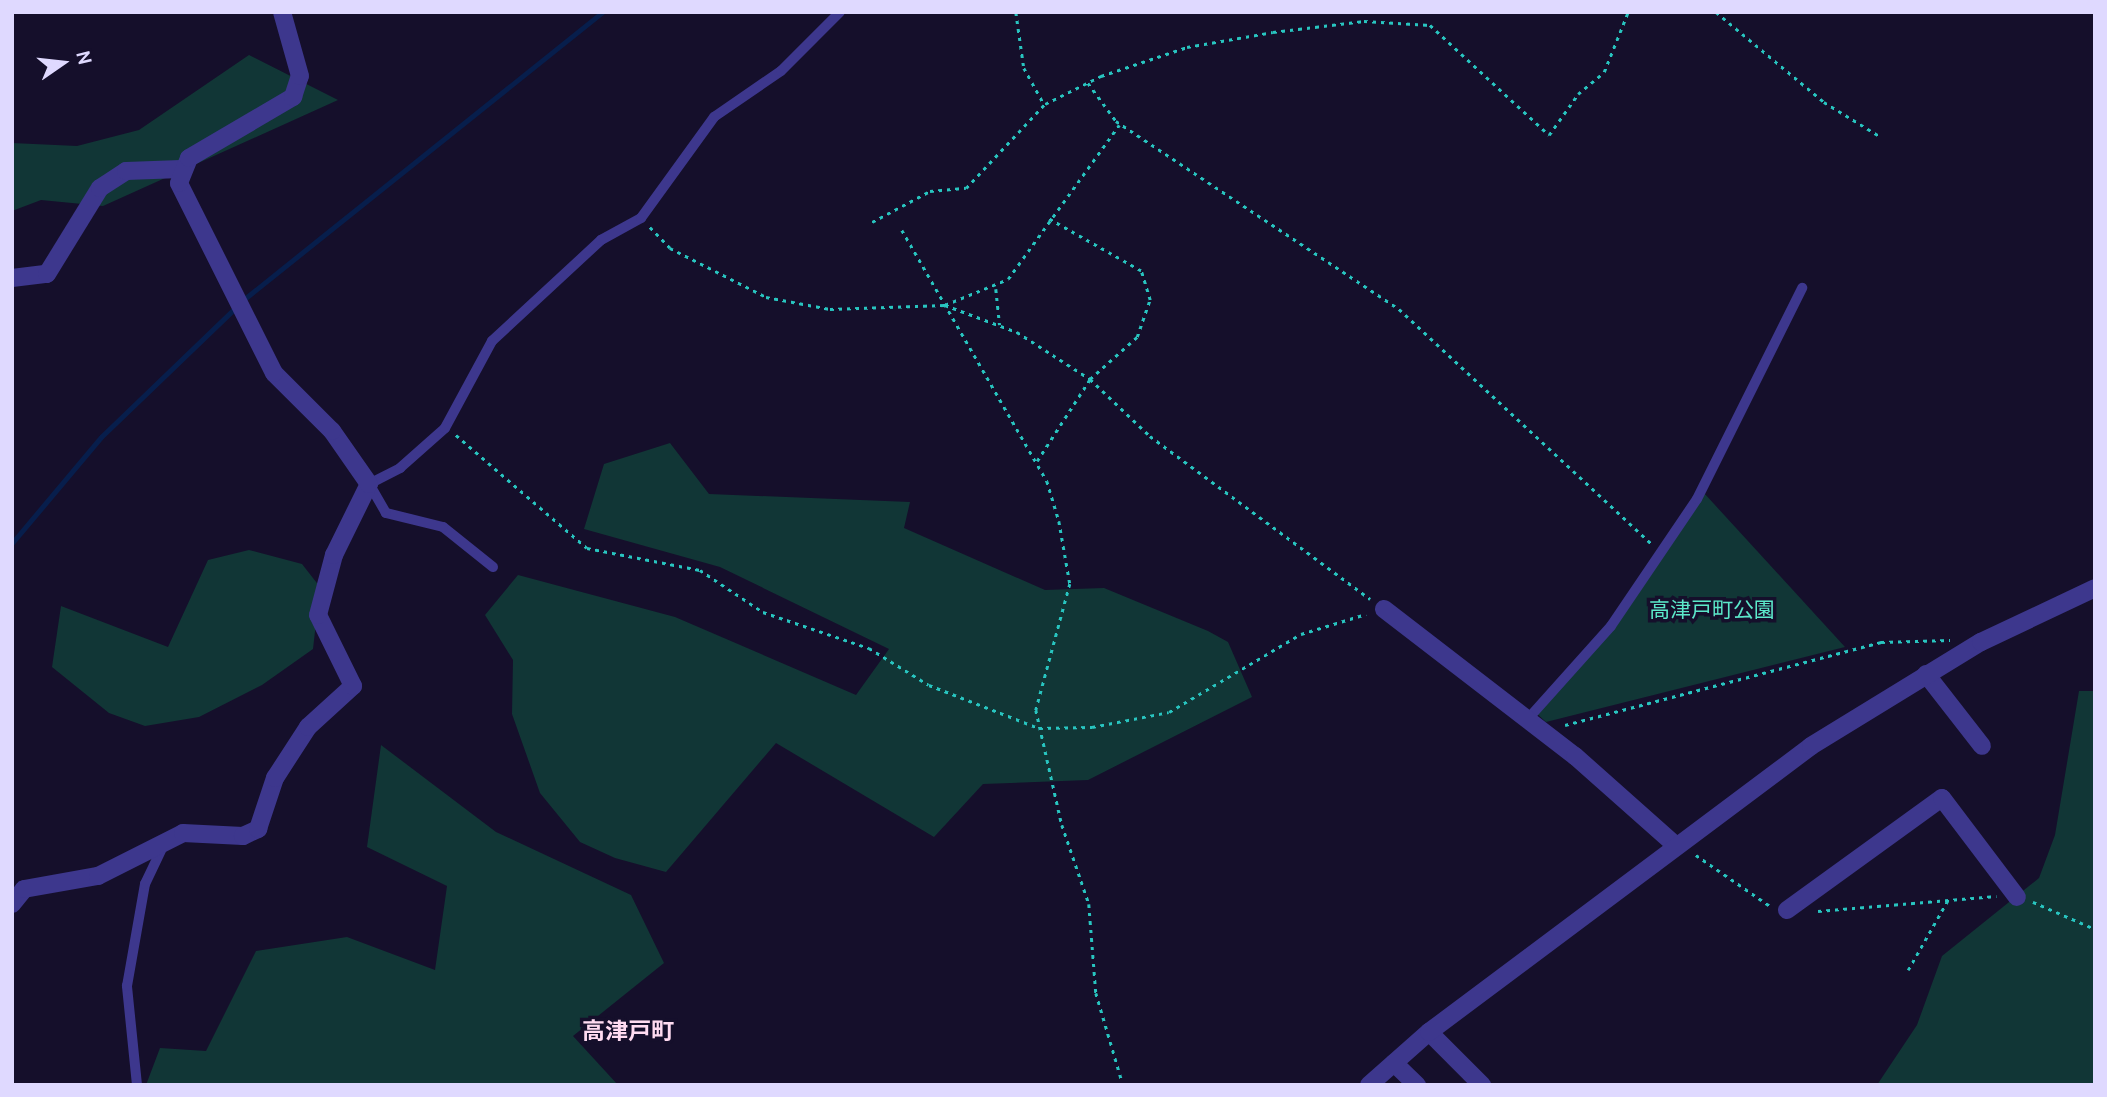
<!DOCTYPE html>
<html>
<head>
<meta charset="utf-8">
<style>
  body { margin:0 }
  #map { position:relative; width:2107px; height:1097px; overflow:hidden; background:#150f2b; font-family:Cabin,"Noto Sans JP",sans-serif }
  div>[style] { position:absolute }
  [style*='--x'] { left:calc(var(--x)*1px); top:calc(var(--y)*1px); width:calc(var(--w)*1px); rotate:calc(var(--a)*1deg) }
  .green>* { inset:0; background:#113636 }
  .stream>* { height:5px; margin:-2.5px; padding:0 2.5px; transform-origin:2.5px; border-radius:2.5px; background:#071e4c }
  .path>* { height:2.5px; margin-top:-1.25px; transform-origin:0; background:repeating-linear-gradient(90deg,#28c5c0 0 3.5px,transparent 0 8.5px) }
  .lane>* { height:10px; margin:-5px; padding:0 5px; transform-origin:5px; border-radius:5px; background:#3d378d }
  .street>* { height:18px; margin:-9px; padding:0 9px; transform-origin:9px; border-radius:9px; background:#3d378d }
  span { translate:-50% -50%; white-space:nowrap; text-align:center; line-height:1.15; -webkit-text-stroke:7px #150f2b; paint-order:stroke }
  .park-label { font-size:21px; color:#5ce8ca }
  .neighbourhood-label { font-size:23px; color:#ffdbf1; font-weight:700 }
  .frame { position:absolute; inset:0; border:14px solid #dfd9ff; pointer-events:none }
  .north { position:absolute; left:28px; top:28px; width:70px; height:70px; -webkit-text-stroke:5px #150f2b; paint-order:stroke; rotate:76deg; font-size:19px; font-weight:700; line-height:28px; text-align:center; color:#dfd9ff }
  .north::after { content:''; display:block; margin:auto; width:24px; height:32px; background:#dfd9ff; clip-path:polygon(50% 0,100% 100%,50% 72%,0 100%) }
</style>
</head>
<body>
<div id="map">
  <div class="green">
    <div style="clip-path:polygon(249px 55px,338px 100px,103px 206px,41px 200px,12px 211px,12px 143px,77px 146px,139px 130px)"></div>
    <div style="clip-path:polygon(670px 443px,709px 494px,910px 502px,904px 528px,1045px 590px,1104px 588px,1208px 631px,1228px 642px,1252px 697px,1088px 780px,983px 784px,934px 837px,776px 743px,666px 872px,615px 858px,580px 842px,540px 793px,512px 714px,513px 660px,485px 615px,518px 575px,675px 617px,856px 695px,889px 649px,720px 567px,584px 529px,604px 464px)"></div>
    <div style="clip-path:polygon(1704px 493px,1845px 647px,1546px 722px,1535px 712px,1613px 628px)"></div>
    <div style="clip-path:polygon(249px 550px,302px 564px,320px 587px,313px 649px,262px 685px,199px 717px,145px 726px,109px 713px,52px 667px,61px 606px,168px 647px,208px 560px)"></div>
    <div style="clip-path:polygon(2079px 691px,2095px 691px,2095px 1085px,1877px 1085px,1917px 1025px,1942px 956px,2039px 878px,2055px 835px)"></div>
    <div style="clip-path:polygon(381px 745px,496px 832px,631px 895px,664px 963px,573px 1036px,618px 1085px,146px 1085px,160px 1048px,206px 1051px,256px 951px,347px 937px,435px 970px,447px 886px,367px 847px)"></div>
  </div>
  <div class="stream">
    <div style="--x:243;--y:300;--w:460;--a:-38.7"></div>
    <div style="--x:12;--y:543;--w:138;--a:-50"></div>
    <div style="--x:101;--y:437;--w:187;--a:-43.9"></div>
  </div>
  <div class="path">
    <div style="--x:1016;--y:12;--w:57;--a:81.9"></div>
    <div style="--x:1024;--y:68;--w:41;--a:60.9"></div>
    <div style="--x:1716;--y:12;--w:141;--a:39.8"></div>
    <div style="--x:1824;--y:102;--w:67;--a:31.6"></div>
    <div style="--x:1088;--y:83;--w:47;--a:53.6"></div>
    <div style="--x:1116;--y:121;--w:340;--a:33.6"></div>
    <div style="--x:1399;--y:309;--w:345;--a:42.9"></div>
    <div style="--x:872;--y:222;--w:66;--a:-28.1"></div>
    <div style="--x:930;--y:191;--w:36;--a:-5"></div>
    <div style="--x:966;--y:188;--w:115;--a:-46.8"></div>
    <div style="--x:1045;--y:104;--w:63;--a:-26.6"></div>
    <div style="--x:1101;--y:76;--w:91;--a:-18.6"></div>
    <div style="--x:1187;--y:47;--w:87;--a:-9.9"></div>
    <div style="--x:1273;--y:32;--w:92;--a:-6.9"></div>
    <div style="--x:1364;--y:21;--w:66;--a:3.5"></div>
    <div style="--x:1430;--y:25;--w:162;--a:42.7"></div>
    <div style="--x:1549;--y:135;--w:50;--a:-54.7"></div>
    <div style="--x:1578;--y:94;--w:34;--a:-40"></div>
    <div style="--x:1604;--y:72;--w:65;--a:-68.2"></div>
    <div style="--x:650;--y:227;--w:29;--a:46"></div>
    <div style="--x:670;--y:248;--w:108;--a:27"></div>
    <div style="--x:766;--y:297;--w:65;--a:10.6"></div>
    <div style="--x:830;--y:309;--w:115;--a:-2"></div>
    <div style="--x:945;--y:305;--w:77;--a:20.6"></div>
    <div style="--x:1017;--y:332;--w:87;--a:32.8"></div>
    <div style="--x:1090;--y:379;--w:83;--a:43.5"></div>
    <div style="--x:1150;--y:436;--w:274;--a:36.5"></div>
    <div style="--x:902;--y:230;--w:290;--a:60"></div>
    <div style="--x:1047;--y:481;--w:42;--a:73.3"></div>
    <div style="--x:1059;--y:521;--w:64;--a:80.1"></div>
    <div style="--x:1070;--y:584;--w:131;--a:105.1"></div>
    <div style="--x:1036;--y:710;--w:118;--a:77.3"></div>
    <div style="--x:1062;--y:825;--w:83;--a:71.1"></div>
    <div style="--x:1089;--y:904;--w:89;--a:85.5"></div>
    <div style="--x:1096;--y:993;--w:96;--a:73.6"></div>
    <div style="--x:996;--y:289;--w:36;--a:84"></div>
    <div style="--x:945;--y:305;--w:68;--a:-22.4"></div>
    <div style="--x:1008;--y:279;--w:190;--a:-54.2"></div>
    <div style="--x:456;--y:435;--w:173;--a:40.8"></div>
    <div style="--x:587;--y:548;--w:115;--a:11"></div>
    <div style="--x:700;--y:570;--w:76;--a:33.7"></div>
    <div style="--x:763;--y:612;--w:112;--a:18.8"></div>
    <div style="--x:869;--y:648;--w:70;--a:31.7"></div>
    <div style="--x:929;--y:685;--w:118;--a:21.4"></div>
    <div style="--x:1039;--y:728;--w:53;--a:-1.1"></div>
    <div style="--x:1092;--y:727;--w:78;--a:-11"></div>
    <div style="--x:1169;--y:712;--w:153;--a:-30.6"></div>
    <div style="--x:1301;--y:634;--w:68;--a:-17.1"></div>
    <div style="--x:1037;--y:461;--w:98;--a:-57.1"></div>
    <div style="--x:1090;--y:379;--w:63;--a:-41.8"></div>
    <div style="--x:1137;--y:337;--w:39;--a:-71"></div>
    <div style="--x:1150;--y:300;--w:30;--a:-107"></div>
    <div style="--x:1141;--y:271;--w:106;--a:-150.5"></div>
    <div style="--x:1565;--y:725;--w:327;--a:-14.7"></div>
    <div style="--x:1881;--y:642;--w:69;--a:-1.7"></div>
    <div style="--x:1696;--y:855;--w:90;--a:34.6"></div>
    <div style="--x:2033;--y:902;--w:68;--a:23.5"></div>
    <div style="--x:1818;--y:911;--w:179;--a:-4.8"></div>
    <div style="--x:1908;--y:970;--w:83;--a:-60.3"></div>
  </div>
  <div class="lane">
    <div style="--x:493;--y:567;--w:64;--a:-141.3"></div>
    <div style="--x:443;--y:527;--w:59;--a:-166.2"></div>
    <div style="--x:386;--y:513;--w:34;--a:-120"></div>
    <div style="--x:369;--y:484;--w:35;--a:-27"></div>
    <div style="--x:400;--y:468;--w:60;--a:-41.6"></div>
    <div style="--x:445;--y:428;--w:99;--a:-61.6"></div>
    <div style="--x:492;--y:341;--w:149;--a:-42.8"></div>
    <div style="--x:601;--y:240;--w:46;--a:-28.8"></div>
    <div style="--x:641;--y:218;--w:125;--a:-54.1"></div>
    <div style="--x:714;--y:117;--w:81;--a:-34.5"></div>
    <div style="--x:781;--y:71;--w:83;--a:-45"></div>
    <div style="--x:1527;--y:720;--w:126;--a:-48.2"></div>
    <div style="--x:1611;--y:626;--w:153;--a:-55.9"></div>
    <div style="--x:1697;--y:499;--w:236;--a:-63.5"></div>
    <div style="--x:137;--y:1085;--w:100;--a:-95.8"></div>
    <div style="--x:127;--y:986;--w:104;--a:-80"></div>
    <div style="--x:145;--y:884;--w:47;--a:-64.5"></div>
  </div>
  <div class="street">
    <div style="--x:12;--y:278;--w:35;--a:-7"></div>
    <div style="--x:47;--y:274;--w:101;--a:-58.4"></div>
    <div style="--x:100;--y:188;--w:31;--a:-33"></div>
    <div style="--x:126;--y:171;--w:55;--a:-2.1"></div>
    <div style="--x:1384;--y:609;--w:241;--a:37.6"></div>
    <div style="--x:1575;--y:756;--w:132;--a:41.6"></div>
    <div style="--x:1926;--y:674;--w:91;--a:52.1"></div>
    <div style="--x:12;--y:904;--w:19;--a:-51"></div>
    <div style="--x:24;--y:889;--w:75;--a:-10"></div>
    <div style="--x:98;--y:876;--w:95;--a:-26.8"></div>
    <div style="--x:183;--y:833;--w:60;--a:2.9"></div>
    <div style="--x:243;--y:836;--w:17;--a:-25"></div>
    <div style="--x:258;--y:829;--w:54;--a:-71.6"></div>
    <div style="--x:275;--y:778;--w:61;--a:-57.1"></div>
    <div style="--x:308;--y:727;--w:61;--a:-42.3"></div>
    <div style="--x:353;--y:686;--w:79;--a:-116.2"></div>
    <div style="--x:318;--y:615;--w:62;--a:-75.1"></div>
    <div style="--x:334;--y:555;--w:79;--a:-63.8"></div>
    <div style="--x:369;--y:484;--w:65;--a:-124.9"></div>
    <div style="--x:332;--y:431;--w:82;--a:-135"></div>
    <div style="--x:274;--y:373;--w:212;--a:-116.6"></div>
    <div style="--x:179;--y:183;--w:27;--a:-68"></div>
    <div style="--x:189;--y:158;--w:121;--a:-30.4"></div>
    <div style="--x:293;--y:97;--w:22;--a:-72"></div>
    <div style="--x:300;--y:76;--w:66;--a:-105.7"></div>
    <div style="--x:1787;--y:910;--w:191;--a:-35.9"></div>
    <div style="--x:1942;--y:798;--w:124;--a:52.9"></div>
    <div style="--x:1429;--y:1032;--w:75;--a:45"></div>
    <div style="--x:1394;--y:1063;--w:32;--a:44"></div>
    <div style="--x:1369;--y:1085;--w:80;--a:-41.5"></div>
    <div style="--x:1429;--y:1032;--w:477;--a:-36.8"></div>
    <div style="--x:1811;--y:746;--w:199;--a:-31.5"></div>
    <div style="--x:1981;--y:642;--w:126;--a:-25.3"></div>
  </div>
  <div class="park-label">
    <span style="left:1712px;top:610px">高津戸町公園</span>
  </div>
  <div class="neighbourhood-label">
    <span style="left:628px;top:1031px">高津戸町</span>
  </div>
  <div class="frame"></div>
  <div class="north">N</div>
</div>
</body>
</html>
